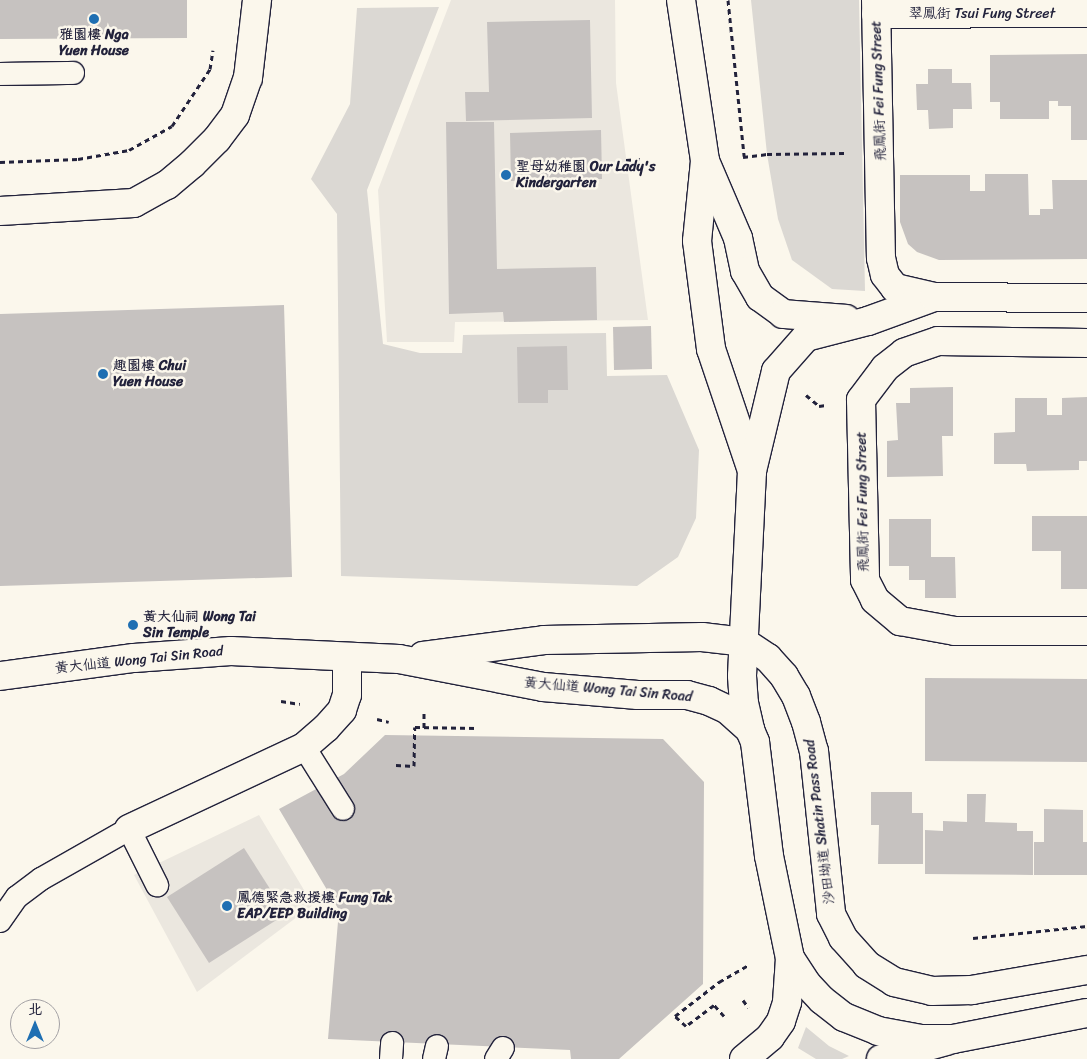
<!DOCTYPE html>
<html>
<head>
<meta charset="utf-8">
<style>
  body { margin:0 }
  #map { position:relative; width:1087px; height:1059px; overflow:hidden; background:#fbf7ec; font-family:Sriracha,"LXGW WenKai TC",sans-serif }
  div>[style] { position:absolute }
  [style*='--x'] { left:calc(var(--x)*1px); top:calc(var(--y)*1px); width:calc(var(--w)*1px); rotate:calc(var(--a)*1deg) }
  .built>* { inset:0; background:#ebe7df }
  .green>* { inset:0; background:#dbd8d3 }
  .building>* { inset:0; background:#c6c2c0 }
  .path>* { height:3px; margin-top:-1.5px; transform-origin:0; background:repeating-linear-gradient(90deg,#22223b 0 5px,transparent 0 9px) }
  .roads { filter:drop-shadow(1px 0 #22223b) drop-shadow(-1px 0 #22223b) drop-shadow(0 1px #22223b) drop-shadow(0 -1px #22223b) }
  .service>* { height:22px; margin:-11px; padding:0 11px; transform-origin:11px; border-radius:11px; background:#fbf7ec }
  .minor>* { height:28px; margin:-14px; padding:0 14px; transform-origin:14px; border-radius:14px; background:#fbf7ec }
  .tertiary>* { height:28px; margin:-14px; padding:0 14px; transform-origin:14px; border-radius:14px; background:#fbf7ec }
  .secondary>* { height:28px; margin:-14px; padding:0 14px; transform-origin:14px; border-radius:14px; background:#fbf7ec }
  .dots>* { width:14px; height:14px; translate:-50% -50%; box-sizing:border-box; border:2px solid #fbf7ec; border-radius:50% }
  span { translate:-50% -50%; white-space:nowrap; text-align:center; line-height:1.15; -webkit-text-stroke:5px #fbf7ec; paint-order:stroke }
  .street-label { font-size:14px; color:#22223b }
  .poi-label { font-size:14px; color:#22223b; font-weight:700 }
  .left { translate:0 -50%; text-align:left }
  .north { position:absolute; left:10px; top:999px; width:50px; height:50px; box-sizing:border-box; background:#fbf7ec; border:1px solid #a4a2a5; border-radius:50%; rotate:0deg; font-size:14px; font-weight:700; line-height:20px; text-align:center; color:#22223b }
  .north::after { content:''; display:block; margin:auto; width:18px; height:22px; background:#1f6fb2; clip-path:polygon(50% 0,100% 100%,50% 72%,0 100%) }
</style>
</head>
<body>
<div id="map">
  <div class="built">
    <div style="clip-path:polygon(451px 0,615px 0,616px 83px,648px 320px,455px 322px,454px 342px,387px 342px,378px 190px)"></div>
    <div style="clip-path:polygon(259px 815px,313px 905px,197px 992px,134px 875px)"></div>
  </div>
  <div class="green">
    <div style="clip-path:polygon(751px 0,859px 0,865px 291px,832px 289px,792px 260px,778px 219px,767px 154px)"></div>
    <div style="clip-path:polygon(439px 7px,367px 190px,383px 344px,420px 353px,462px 353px,463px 335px,606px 333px,607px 376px,667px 375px,699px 450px,696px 518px,678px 557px,637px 586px,341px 576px,337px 214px,311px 179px,350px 104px,357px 8px)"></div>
    <div style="clip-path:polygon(806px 1027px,829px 1046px,849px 1056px,842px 1059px,816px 1059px,798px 1048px)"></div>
  </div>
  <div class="building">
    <div style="clip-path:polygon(0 0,187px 0,187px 38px,0 39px)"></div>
    <div style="clip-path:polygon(590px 20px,592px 118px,466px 121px,465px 92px,489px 92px,487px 22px)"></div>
    <div style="clip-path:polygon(1087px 54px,1087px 140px,1071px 140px,1071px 106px,1058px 106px,1058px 101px,1049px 101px,1049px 119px,1000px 119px,1000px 102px,990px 102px,990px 55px)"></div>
    <div style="clip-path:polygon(928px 69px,952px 69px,952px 83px,971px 83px,972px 109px,953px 109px,953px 128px,929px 129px,928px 110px,917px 110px,916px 84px,928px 84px)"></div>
    <div style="clip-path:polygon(446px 122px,494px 122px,497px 269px,596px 267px,597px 320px,504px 322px,503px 312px,449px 314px)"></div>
    <div style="clip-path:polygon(601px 130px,602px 179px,511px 181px,510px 133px)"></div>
    <div style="clip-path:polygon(985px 174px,1028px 174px,1029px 215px,1040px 215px,1040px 209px,1053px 209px,1052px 180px,1087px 180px,1087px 259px,939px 260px,917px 252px,908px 244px,900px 222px,900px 175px,970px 175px,970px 191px,985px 191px)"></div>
    <div style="clip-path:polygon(284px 305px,292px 577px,0 586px,0 314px)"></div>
    <div style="clip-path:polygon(651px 326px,652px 369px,614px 370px,613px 327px)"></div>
    <div style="clip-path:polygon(567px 346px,568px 390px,548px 390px,548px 403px,518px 403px,517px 347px)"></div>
    <div style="clip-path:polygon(953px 387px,953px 436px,942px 436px,943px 476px,887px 477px,887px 441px,898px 440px,896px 403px,910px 403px,910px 388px)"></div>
    <div style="clip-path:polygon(1087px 397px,1087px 461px,1079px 461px,1079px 470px,1027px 471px,1026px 464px,994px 464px,994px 433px,1015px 432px,1015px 398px,1047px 398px,1047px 415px,1062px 415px,1062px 398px)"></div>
    <div style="clip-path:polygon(1032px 516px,1087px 516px,1087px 589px,1061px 589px,1061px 551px,1032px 551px)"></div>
    <div style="clip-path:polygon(889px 519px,931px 519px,931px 557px,955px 557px,956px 598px,925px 598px,925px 580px,909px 580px,909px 566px,889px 566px)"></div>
    <div style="clip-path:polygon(925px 678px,1087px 679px,1087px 762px,925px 761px)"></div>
    <div style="clip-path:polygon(385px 735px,663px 739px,704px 782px,703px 984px,619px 1059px,571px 1059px,570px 1050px,328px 1039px,339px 910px,279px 809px,344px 774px)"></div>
    <div style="clip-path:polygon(871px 792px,912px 792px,912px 813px,923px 813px,923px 864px,878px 864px,879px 825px,871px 825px)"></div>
    <div style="clip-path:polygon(967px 794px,986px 794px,985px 822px,1017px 823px,1017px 831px,1033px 831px,1033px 875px,925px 874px,925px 830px,943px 831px,943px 821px,967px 822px)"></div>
    <div style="clip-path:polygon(1044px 809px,1083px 810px,1083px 842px,1087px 842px,1087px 875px,1034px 875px,1034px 842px,1044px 842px)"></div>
    <div style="clip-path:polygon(244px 848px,286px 914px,209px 963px,167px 897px)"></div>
  </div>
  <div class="path">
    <div style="--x:728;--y:0;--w:157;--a:84.1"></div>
    <div style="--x:743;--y:157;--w:24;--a:-7"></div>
    <div style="--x:767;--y:154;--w:77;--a:-0.7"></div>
    <div style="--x:626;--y:160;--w:14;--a:-4"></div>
    <div style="--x:0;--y:162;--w:78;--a:-2.2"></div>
    <div style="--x:78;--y:159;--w:52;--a:-10"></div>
    <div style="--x:129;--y:150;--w:49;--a:-29.2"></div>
    <div style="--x:172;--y:126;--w:69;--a:-56.3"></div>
    <div style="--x:210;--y:69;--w:19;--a:-81"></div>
    <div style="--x:806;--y:395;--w:17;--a:40"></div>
    <div style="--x:819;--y:406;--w:7;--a:-8"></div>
    <div style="--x:281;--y:701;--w:19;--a:9"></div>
    <div style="--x:377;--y:719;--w:12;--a:14"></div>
    <div style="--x:424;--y:728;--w:17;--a:-90"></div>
    <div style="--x:396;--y:765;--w:18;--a:3"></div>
    <div style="--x:414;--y:766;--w:39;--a:-89"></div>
    <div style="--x:415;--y:727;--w:62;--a:0.9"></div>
    <div style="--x:973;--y:938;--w:115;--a:-6"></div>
    <div style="--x:743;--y:1000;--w:9;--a:54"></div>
    <div style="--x:724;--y:1016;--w:15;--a:-132"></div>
    <div style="--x:714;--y:1005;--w:35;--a:143"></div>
    <div style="--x:686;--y:1026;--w:15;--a:-138"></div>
    <div style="--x:675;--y:1016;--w:56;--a:-37.7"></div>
    <div style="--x:719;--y:982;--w:34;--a:-30"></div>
  </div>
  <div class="roads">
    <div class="service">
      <div style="--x:0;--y:74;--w:73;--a:-0.8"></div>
      <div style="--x:304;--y:747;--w:73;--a:57.8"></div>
      <div style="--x:0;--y:921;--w:29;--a:-55"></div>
      <div style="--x:17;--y:897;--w:30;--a:-37"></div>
      <div style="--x:41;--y:879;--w:101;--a:-29.6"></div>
      <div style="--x:129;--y:829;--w:63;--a:63.4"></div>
      <div style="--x:391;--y:1059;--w:16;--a:-86"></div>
      <div style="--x:434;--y:1059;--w:13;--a:-77"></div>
      <div style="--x:496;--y:1059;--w:13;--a:-58"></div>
    </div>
    <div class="minor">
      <div style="--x:876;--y:0;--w:258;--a:88.9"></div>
      <div style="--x:881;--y:258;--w:17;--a:77"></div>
      <div style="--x:885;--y:275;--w:16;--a:52"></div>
      <div style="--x:895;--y:288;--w:40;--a:13"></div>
      <div style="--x:876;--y:14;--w:211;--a:-0.3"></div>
      <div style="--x:1087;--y:343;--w:149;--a:-179.2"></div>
      <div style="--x:938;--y:341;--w:36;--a:161"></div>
      <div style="--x:904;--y:353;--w:24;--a:142"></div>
      <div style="--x:885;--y:368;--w:40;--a:127"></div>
      <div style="--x:861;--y:400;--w:180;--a:88.7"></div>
      <div style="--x:865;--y:580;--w:22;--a:63"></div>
      <div style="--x:875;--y:600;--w:33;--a:40"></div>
      <div style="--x:900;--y:621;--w:56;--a:10.3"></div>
      <div style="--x:955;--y:631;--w:132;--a:0"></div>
      <div style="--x:129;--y:829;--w:193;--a:-25.1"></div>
      <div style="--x:304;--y:747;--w:29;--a:-41"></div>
      <div style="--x:326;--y:728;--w:24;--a:-48"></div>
      <div style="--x:342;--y:710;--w:16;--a:-72"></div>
      <div style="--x:347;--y:695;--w:38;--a:-90"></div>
      <div style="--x:744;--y:1059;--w:34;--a:-40"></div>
      <div style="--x:770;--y:1037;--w:19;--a:-55"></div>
      <div style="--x:781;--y:1021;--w:20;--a:-72"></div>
      <div style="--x:787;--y:1002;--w:44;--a:-86.1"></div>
      <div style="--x:881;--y:1059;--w:68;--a:-15.3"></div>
    </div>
    <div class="tertiary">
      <div style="--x:681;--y:0;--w:163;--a:81.5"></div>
      <div style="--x:705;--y:161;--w:84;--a:66.8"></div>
      <div style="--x:738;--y:238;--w:34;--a:78"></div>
      <div style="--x:745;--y:271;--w:30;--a:60"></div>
      <div style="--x:760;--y:297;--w:29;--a:36"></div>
      <div style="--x:783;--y:314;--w:63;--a:4.5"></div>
      <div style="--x:705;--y:161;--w:80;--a:95.7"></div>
      <div style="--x:697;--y:241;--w:109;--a:82.6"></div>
      <div style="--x:711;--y:349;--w:129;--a:71.4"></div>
      <div style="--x:752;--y:471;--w:205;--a:92.8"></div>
      <div style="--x:742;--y:676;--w:27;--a:86"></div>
      <div style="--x:744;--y:703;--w:28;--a:77"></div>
      <div style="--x:0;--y:211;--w:134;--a:-3.4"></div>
      <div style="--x:134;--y:203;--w:38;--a:-29"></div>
      <div style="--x:167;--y:185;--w:33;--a:-40"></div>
      <div style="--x:192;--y:164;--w:35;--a:-45"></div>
      <div style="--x:217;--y:139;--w:30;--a:-53"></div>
      <div style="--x:235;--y:115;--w:39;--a:-71"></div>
      <div style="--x:248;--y:78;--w:79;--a:-83.4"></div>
      <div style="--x:752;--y:471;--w:103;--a:-76.5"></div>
      <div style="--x:776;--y:371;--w:45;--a:-48.6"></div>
      <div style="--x:806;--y:337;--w:64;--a:-14.5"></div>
      <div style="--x:868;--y:321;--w:70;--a:-20"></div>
      <div style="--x:934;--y:297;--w:153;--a:0.4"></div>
    </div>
    <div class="secondary">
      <div style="--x:423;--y:656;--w:122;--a:-7.5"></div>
      <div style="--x:544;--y:640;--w:158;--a:-1.1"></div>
      <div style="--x:702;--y:637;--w:42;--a:6.8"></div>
      <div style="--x:744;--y:642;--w:29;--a:34"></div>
      <div style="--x:768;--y:658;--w:24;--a:48"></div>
      <div style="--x:784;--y:676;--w:23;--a:59"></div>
      <div style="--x:796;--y:696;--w:28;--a:69"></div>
      <div style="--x:806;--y:722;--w:30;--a:75"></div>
      <div style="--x:814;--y:751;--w:164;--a:84"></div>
      <div style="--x:831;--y:914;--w:27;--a:63"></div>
      <div style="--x:843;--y:938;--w:36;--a:48"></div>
      <div style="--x:867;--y:965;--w:32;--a:32"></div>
      <div style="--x:894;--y:982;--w:39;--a:13"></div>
      <div style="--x:932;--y:991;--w:40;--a:-1.4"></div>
      <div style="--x:972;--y:990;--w:117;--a:-9.9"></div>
      <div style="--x:0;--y:676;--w:135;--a:-7.7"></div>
      <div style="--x:134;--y:658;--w:97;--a:-4.1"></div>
      <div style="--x:231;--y:651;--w:168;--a:2.7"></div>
      <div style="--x:399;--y:659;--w:147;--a:11"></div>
      <div style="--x:543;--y:687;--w:95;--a:4.8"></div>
      <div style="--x:638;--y:695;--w:49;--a:0"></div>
      <div style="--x:687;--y:695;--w:23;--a:15"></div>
      <div style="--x:709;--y:701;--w:21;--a:25"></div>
      <div style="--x:728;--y:710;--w:30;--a:42"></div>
      <div style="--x:750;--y:730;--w:13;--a:67"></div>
      <div style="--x:755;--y:742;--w:115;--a:83"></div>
      <div style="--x:769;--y:856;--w:104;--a:78.4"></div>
      <div style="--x:790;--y:958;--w:30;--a:57"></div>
      <div style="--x:806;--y:983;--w:23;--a:47"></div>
      <div style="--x:822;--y:1000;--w:28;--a:38"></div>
      <div style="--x:844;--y:1017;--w:37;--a:22"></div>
      <div style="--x:878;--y:1031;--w:44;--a:10.5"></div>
      <div style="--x:921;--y:1039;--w:32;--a:0"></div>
      <div style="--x:953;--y:1039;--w:136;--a:-11"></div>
    </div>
  </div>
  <div class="dots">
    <div style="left:94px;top:19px;background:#1f6fb2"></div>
    <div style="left:506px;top:175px;background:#1f6fb2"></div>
    <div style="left:103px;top:374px;background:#1f6fb2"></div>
    <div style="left:133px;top:625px;background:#1f6fb2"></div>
    <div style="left:227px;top:906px;background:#1f6fb2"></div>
  </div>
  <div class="street-label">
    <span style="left:982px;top:14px">翠鳳街 Tsui Fung Street</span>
    <span style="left:879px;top:91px;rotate:-92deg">飛鳳街 Fei Fung Street</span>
    <span style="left:863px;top:502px;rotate:-91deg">飛鳳街 Fei Fung Street</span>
    <span style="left:139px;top:660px;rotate:-6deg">黃大仙道 Wong Tai Sin Road</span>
    <span style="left:608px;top:690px;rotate:5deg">黃大仙道 Wong Tai Sin Road</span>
    <span style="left:820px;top:822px;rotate:-97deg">沙田坳道 Shatin Pass Road</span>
  </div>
  <div class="poi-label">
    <span style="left:94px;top:43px">雅園樓 Nga<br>Yuen House</span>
    <span class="left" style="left:516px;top:175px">聖母幼稚園 Our Lady's<br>Kindergarten</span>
    <span class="left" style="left:113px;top:374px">趣園樓 Chui<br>Yuen House</span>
    <span class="left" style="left:143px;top:625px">黃大仙祠 Wong Tai<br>Sin Temple</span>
    <span class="left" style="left:237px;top:906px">鳳德緊急救援樓 Fung Tak<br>EAP/EEP Building</span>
  </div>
  <div class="north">北</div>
</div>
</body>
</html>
